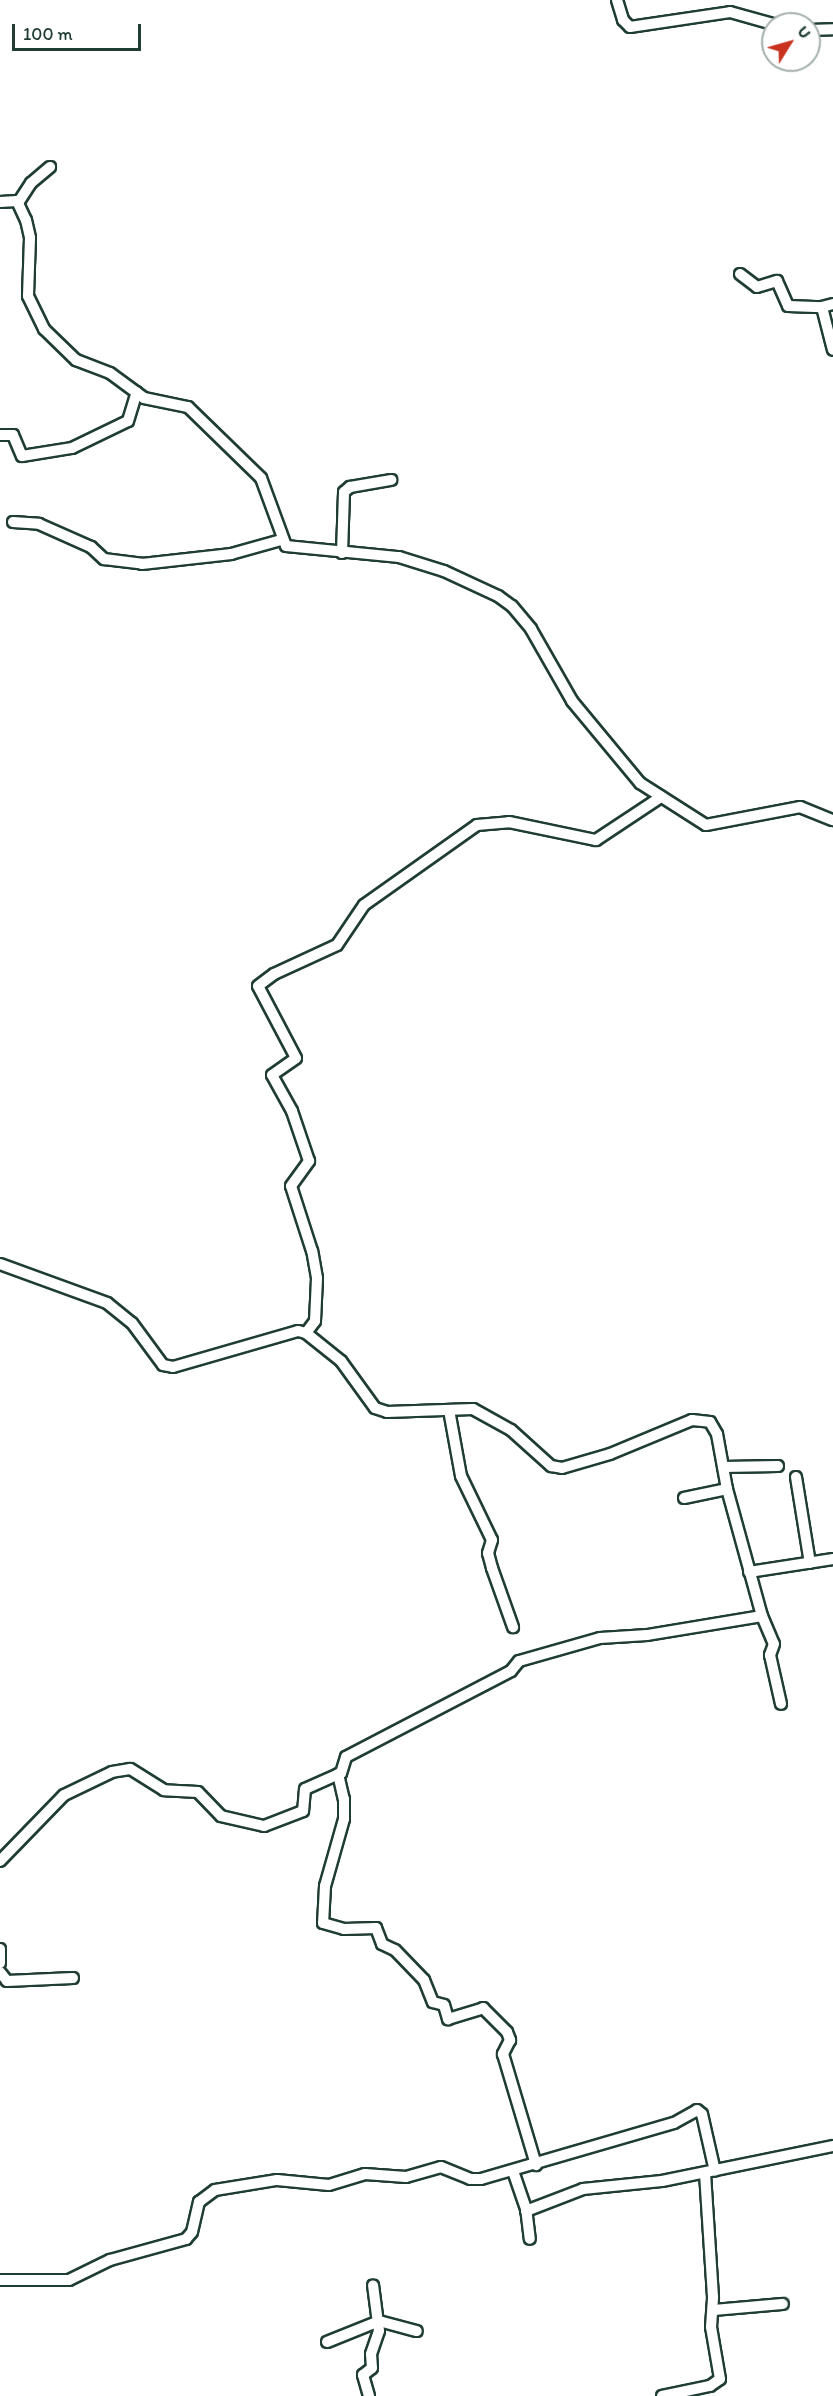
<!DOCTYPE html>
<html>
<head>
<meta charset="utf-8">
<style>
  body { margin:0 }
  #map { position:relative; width:833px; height:2396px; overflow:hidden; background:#fff; font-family:Itim,sans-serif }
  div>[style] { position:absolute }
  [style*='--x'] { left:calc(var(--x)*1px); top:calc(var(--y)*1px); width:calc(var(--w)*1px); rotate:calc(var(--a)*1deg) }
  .roads { filter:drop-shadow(2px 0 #1f3d34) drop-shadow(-2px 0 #1f3d34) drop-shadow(0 2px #1f3d34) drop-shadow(0 -2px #1f3d34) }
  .minor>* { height:10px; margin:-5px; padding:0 5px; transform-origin:5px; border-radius:5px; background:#fff }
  span { translate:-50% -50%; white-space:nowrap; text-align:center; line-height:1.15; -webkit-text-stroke:5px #fff; paint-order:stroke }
  .north { position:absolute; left:761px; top:12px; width:60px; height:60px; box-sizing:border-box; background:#fff; border:2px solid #a5b1ae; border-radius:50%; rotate:53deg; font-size:16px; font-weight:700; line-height:24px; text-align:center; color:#1f3d34 }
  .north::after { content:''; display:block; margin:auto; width:21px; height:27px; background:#c8321e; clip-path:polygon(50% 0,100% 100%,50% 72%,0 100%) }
  .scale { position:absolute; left:12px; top:24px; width:129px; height:27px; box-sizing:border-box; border:3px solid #1f3d34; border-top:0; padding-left:8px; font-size:18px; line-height:21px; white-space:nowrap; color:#1f3d34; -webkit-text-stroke:4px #fff; paint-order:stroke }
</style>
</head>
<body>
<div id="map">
  <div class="roads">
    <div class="minor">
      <div style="--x:617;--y:0;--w:21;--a:73"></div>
      <div style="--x:623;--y:20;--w:10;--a:45"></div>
      <div style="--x:630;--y:27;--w:101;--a:-8.5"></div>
      <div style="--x:730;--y:12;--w:45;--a:15.6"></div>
      <div style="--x:809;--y:30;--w:24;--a:-2"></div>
      <div style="--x:0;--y:202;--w:17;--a:-3"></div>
      <div style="--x:17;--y:201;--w:21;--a:65"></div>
      <div style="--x:26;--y:220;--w:18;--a:77"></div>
      <div style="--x:30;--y:238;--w:58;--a:92"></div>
      <div style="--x:28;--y:296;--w:37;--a:64"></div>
      <div style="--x:44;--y:329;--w:45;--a:44.1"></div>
      <div style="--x:76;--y:360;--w:36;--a:21"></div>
      <div style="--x:110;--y:373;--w:42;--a:36.3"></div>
      <div style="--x:144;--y:398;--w:45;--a:11.6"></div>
      <div style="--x:188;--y:407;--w:102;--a:44.2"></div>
      <div style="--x:261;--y:478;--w:72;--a:69.8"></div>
      <div style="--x:286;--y:546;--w:114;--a:5.6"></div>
      <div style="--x:399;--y:557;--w:47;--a:17.3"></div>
      <div style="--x:444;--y:571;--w:60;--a:24.8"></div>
      <div style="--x:498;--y:596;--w:17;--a:36"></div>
      <div style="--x:512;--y:606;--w:30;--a:50"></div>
      <div style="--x:531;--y:629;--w:83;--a:60.3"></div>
      <div style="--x:572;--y:701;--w:107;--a:50.3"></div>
      <div style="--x:640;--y:783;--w:78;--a:32.5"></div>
      <div style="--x:706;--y:825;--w:96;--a:-10.8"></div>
      <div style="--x:800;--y:807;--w:35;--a:22"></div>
      <div style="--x:18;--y:203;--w:24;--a:-57"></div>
      <div style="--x:31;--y:183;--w:25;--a:-40"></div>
      <div style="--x:740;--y:274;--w:21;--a:37"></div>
      <div style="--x:757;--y:287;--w:21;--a:-17"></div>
      <div style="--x:777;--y:281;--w:27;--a:66"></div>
      <div style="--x:788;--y:306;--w:34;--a:2"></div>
      <div style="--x:833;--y:304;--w:11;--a:165"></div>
      <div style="--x:822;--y:307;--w:44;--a:75.7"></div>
      <div style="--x:0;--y:435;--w:13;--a:0"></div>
      <div style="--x:13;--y:435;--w:23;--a:67"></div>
      <div style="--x:22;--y:456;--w:51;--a:-9.1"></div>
      <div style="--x:72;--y:448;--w:62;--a:-25.7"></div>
      <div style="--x:128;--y:421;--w:30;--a:-73"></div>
      <div style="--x:13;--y:522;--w:26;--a:4"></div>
      <div style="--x:39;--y:524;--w:57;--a:23.9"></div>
      <div style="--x:91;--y:547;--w:18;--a:43"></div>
      <div style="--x:104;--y:559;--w:38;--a:7"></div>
      <div style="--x:142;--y:564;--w:90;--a:-6.4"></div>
      <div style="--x:231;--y:554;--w:52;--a:-15.6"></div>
      <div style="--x:342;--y:553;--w:61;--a:-88.1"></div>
      <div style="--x:344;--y:492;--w:8;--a:-40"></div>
      <div style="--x:350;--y:487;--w:42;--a:-9.7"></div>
      <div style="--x:0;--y:1264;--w:114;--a:20"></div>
      <div style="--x:107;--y:1303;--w:32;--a:39"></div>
      <div style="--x:132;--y:1323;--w:52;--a:53.6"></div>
      <div style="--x:163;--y:1365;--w:10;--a:11"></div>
      <div style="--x:173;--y:1367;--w:130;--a:-16.1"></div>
      <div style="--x:298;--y:1331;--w:8;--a:14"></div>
      <div style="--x:306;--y:1333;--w:45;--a:38.7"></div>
      <div style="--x:341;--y:1361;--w:58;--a:54.1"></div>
      <div style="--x:375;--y:1408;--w:13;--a:18"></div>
      <div style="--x:387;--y:1412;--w:86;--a:-2"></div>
      <div style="--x:473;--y:1409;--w:43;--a:28.9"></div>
      <div style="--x:511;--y:1430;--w:54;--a:42"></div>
      <div style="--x:551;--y:1466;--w:11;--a:10"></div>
      <div style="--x:562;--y:1468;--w:50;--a:-16.3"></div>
      <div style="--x:610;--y:1454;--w:89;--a:-22.5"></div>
      <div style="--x:692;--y:1420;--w:18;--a:6"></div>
      <div style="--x:710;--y:1422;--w:14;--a:60"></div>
      <div style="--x:717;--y:1434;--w:56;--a:79.7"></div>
      <div style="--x:727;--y:1489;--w:132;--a:74.6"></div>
      <div style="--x:762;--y:1616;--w:117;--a:170.6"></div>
      <div style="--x:647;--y:1635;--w:47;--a:176.3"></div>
      <div style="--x:600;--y:1638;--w:84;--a:164.1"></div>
      <div style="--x:519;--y:1661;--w:13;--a:129"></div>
      <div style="--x:511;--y:1671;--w:186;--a:152.5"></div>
      <div style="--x:346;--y:1757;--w:17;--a:107"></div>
      <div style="--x:341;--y:1773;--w:39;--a:156"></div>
      <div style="--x:305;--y:1789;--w:22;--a:95"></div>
      <div style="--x:303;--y:1811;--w:42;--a:159"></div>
      <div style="--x:264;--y:1826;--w:44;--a:-166.9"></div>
      <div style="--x:221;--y:1816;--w:33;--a:-134"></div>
      <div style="--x:198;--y:1792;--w:34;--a:-177"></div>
      <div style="--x:164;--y:1790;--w:40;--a:-148"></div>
      <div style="--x:130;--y:1769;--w:18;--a:171"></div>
      <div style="--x:112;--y:1772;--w:53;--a:154.4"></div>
      <div style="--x:64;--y:1795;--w:92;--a:134.1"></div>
      <div style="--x:306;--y:1333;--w:15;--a:-53"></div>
      <div style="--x:315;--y:1321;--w:43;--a:-87.3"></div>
      <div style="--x:317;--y:1278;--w:27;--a:-100"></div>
      <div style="--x:312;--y:1251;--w:68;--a:-107.9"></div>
      <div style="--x:291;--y:1186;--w:31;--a:-54"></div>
      <div style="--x:309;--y:1161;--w:53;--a:-108.8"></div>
      <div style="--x:292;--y:1111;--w:41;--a:-119.1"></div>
      <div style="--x:272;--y:1075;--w:29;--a:-35"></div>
      <div style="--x:296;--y:1058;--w:81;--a:-117.8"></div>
      <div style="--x:258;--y:986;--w:20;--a:-37"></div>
      <div style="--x:274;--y:974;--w:69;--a:-24.7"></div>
      <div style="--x:337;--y:945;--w:48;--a:-56"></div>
      <div style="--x:364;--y:905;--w:138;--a:-35.3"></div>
      <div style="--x:477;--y:825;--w:32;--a:-5"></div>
      <div style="--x:509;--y:822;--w:89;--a:11.7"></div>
      <div style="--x:596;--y:840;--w:78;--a:-33.5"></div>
      <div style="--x:449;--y:1410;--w:67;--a:79.7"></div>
      <div style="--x:461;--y:1476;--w:71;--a:64.2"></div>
      <div style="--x:492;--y:1540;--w:14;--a:107"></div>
      <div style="--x:488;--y:1553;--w:16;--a:75"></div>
      <div style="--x:492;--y:1568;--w:63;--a:70.4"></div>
      <div style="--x:723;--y:1467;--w:55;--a:-1"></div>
      <div style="--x:796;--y:1477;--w:87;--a:80.8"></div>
      <div style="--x:684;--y:1498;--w:44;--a:-11.8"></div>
      <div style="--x:749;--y:1572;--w:85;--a:-8.8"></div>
      <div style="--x:762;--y:1616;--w:30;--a:67"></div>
      <div style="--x:774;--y:1644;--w:12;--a:110"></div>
      <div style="--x:770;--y:1655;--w:50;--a:77.3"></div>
      <div style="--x:338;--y:1774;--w:26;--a:77"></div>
      <div style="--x:344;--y:1799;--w:20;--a:90"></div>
      <div style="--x:344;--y:1819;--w:70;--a:105.8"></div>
      <div style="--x:325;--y:1886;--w:37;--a:93"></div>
      <div style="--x:323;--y:1923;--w:22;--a:16"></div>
      <div style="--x:344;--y:1929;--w:32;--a:-2"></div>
      <div style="--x:376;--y:1928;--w:17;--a:69"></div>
      <div style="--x:382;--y:1944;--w:14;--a:25"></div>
      <div style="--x:395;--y:1950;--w:42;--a:46"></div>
      <div style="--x:424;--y:1980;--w:24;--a:68"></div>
      <div style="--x:433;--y:2002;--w:11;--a:15"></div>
      <div style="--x:444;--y:2005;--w:15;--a:74"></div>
      <div style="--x:448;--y:2019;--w:37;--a:-17"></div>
      <div style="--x:483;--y:2008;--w:34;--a:45"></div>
      <div style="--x:507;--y:2032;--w:9;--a:69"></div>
      <div style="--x:510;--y:2040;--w:16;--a:117"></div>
      <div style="--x:503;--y:2054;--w:116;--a:73.4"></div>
      <div style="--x:0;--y:1949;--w:14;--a:90"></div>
      <div style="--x:0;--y:1972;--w:11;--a:52"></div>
      <div style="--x:7;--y:1981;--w:66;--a:-2.6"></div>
      <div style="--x:513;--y:2171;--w:39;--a:71"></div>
      <div style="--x:526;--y:2208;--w:31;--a:83"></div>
      <div style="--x:526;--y:2211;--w:61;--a:-21.1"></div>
      <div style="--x:583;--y:2189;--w:79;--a:-5.8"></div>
      <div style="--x:662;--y:2181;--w:175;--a:-11.6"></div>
      <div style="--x:0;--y:2280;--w:69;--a:0"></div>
      <div style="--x:69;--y:2280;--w:46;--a:-26"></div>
      <div style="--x:110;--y:2260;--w:79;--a:-15.4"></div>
      <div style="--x:186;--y:2239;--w:9;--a:-49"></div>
      <div style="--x:192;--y:2232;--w:31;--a:-77"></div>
      <div style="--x:199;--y:2202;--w:20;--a:-37"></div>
      <div style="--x:215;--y:2190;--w:63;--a:-9.2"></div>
      <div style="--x:277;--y:2180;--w:52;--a:5.5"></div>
      <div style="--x:329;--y:2185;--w:38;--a:-17"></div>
      <div style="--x:365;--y:2174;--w:41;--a:4.2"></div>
      <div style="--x:406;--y:2177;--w:36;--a:-16"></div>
      <div style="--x:441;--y:2167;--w:31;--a:22"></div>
      <div style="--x:470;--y:2179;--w:11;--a:0"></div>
      <div style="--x:481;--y:2179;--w:201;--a:-16.2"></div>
      <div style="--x:674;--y:2123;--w:26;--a:-29"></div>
      <div style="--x:697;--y:2110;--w:6;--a:39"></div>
      <div style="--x:702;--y:2114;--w:58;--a:77.2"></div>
      <div style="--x:713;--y:2310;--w:70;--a:-4.9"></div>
      <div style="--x:327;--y:2342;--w:56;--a:-22"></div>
      <div style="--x:379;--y:2321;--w:39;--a:15"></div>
      <div style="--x:369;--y:2396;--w:22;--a:-106"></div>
      <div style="--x:363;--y:2375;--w:11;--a:-38"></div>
      <div style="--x:372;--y:2368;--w:14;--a:-94"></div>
      <div style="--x:371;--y:2354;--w:24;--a:-71"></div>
      <div style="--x:379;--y:2331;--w:46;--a:-97.4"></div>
      <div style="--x:662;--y:2396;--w:49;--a:-11.8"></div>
      <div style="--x:710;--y:2386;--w:12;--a:-35"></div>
      <div style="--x:720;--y:2379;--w:53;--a:-99.8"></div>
      <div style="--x:711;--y:2327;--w:30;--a:-86"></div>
      <div style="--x:713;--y:2297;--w:124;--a:-93.7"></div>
    </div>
  </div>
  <div class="north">U</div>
  <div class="scale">100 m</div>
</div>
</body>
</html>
